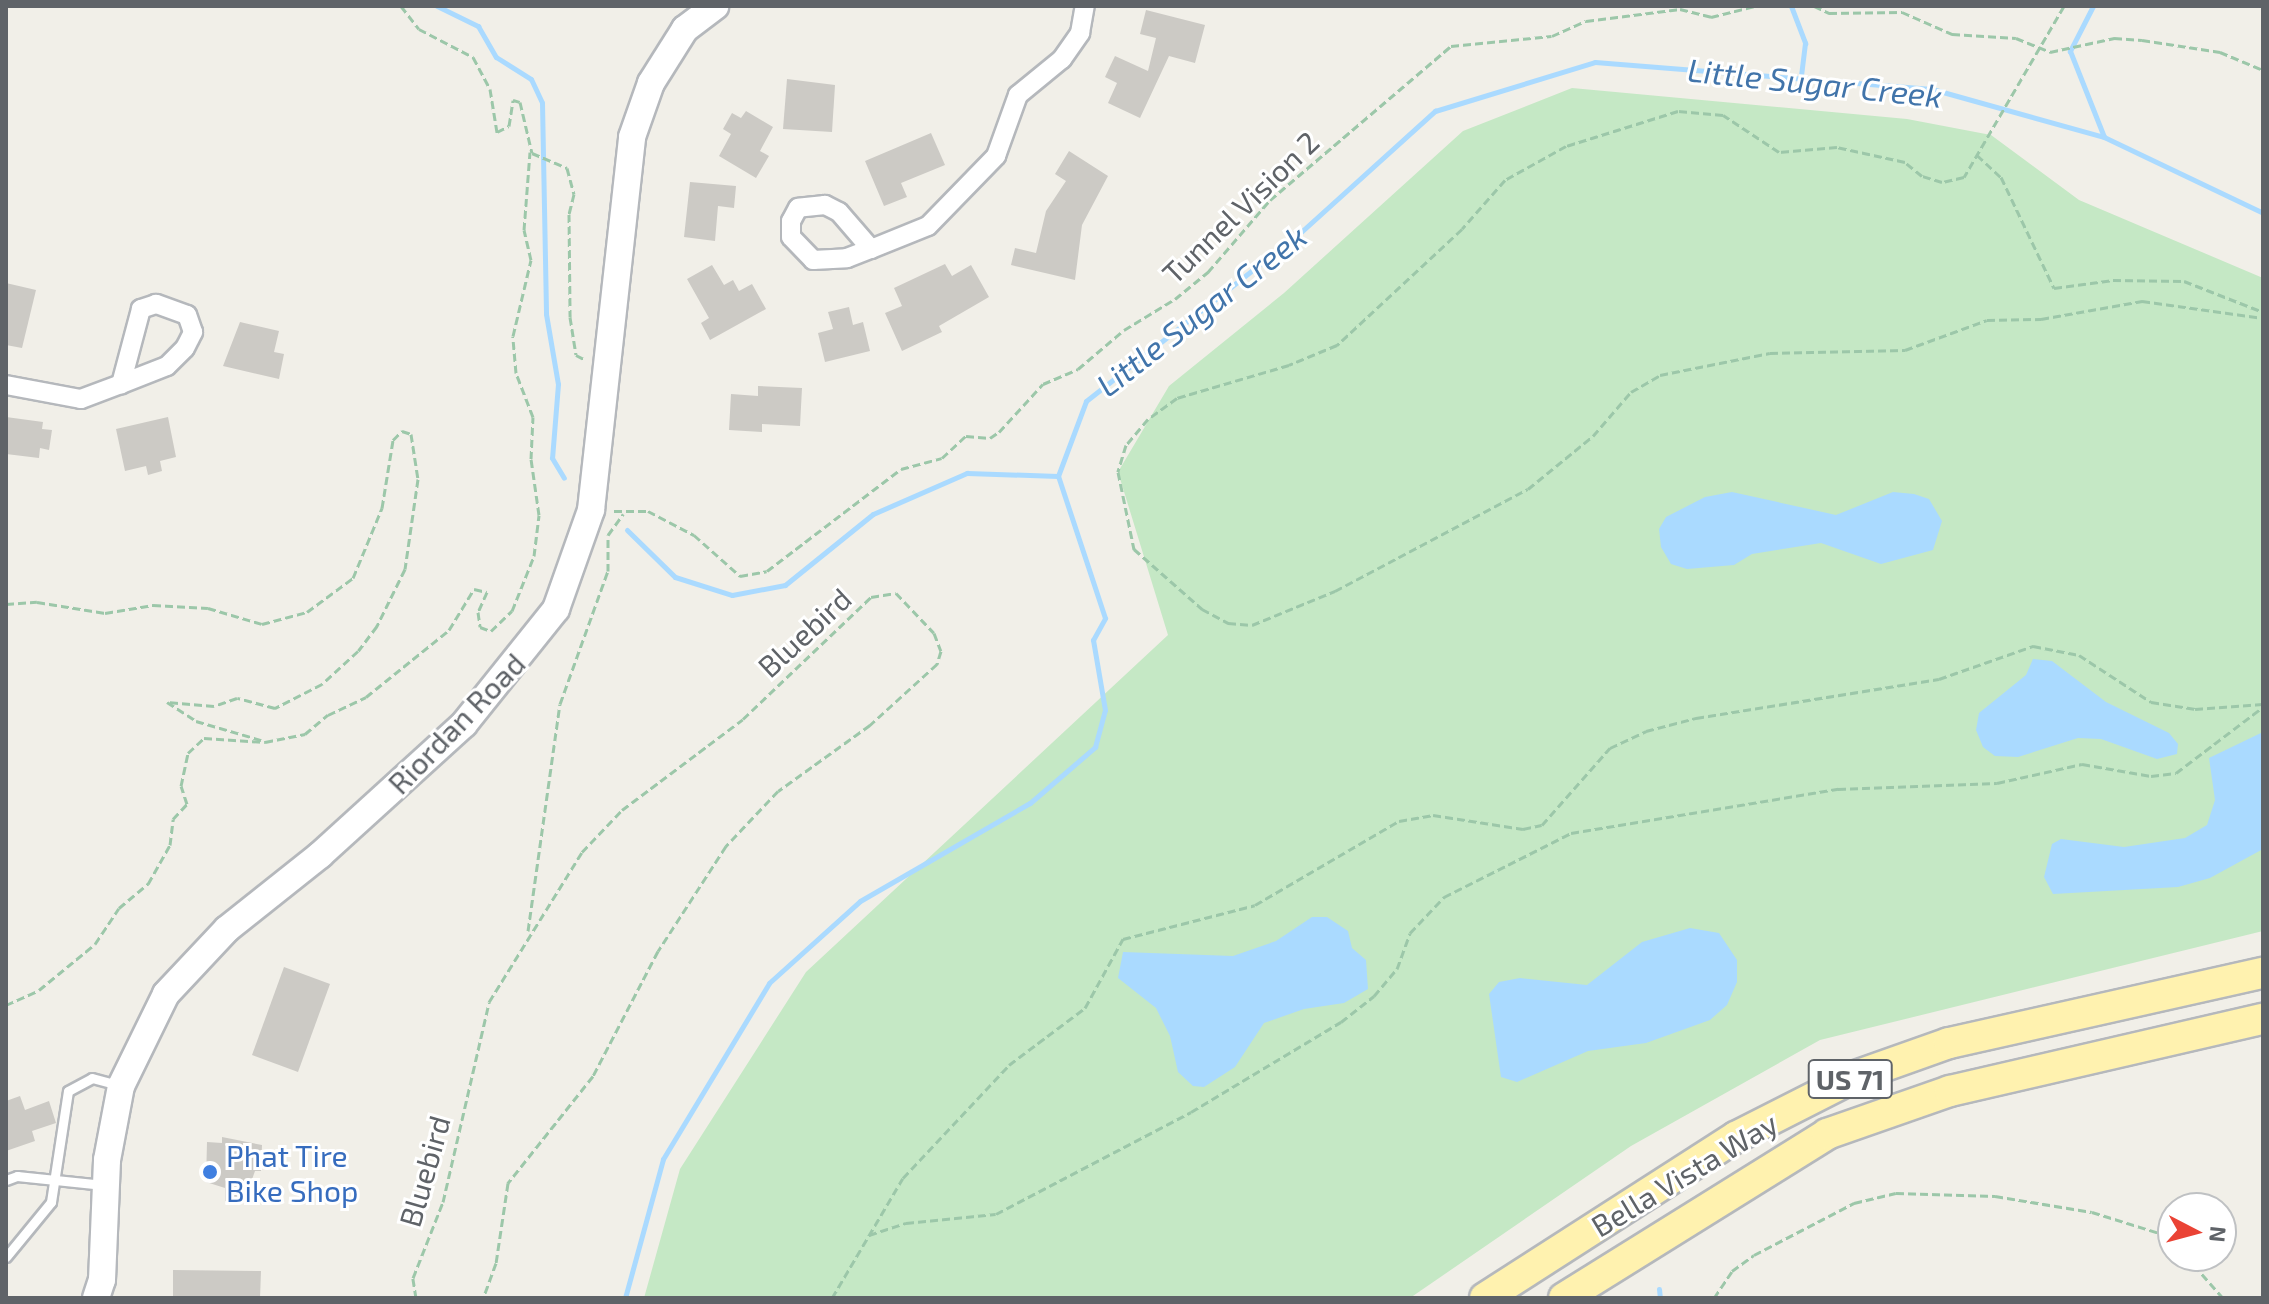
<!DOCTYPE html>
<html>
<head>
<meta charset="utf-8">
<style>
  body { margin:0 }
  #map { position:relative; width:2269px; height:1304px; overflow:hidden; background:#f1efe8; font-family:"Exo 2",sans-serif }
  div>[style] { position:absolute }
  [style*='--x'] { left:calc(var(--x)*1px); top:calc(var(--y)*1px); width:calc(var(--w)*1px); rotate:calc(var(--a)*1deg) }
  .green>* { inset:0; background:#c5e8c5 }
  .water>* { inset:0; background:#aadaff }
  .stream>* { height:5px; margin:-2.5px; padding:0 2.5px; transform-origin:2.5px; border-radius:2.5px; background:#aadaff }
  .building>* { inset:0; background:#cccac5 }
  .path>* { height:3px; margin-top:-1.5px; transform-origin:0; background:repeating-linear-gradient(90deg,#9cc7a9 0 8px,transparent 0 12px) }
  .roads { filter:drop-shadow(2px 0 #b5b8bc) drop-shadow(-2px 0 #b5b8bc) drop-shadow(0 2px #b5b8bc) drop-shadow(0 -2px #b5b8bc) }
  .lane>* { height:9px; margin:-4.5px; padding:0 4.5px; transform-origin:4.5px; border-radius:4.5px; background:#fff }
  .street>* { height:18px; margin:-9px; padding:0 9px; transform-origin:9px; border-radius:9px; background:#fff }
  .secondary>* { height:26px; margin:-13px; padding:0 13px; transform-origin:13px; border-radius:13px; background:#fff }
  .primary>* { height:30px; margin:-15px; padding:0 15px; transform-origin:15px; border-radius:15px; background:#fff2af }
  .dots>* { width:22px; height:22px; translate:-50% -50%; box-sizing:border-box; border:4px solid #fff; border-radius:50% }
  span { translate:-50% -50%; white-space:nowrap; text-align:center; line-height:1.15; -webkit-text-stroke:6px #fff; paint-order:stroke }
  .shield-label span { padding:2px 6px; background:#fff; border:2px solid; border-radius:6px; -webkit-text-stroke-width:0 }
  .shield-label { font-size:28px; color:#5f6368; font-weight:700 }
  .street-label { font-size:30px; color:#5f6368 }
  .shop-label { font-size:30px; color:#366cbe }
  .left { translate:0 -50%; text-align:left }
  .water-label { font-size:32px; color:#4174aa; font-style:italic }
  .frame { position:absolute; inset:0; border:8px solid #5f6368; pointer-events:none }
  .north { position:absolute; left:2157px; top:1192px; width:80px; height:80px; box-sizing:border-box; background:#fff; border:2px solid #bfc1c3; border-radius:50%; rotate:96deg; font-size:22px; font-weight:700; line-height:32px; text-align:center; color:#5f6368 }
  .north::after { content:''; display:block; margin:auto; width:28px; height:36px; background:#ea4335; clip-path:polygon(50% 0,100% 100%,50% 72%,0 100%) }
</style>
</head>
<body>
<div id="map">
  <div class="green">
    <div style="clip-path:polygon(1572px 88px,1907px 119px,1991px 135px,2079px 200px,2263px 278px,2263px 931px,1820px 1040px,1631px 1146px,1410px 1298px,644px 1298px,680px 1169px,806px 972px,1168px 635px,1118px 472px,1169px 386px,1284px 293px,1463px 131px)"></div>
  </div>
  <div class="water">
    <div style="clip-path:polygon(1732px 492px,1836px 515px,1893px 492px,1914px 494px,1929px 499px,1942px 521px,1933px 550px,1881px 564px,1821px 543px,1752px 554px,1734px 565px,1687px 569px,1671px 564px,1661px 547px,1659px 529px,1666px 517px,1705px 497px)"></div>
    <div style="clip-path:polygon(2033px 659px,2052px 661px,2106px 702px,2169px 733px,2178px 744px,2177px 754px,2157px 759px,2101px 739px,2078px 738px,2018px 757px,1995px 756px,1983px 747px,1976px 730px,1979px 713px,2026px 675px)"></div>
    <div style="clip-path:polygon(2263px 732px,2263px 849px,2210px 878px,2178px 887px,2053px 894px,2044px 877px,2052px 844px,2061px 839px,2124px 847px,2185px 838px,2207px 825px,2215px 800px,2209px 758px)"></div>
    <div style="clip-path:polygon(1312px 917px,1327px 917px,1348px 931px,1352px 948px,1366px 960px,1368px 989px,1344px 1003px,1304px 1009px,1264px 1023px,1235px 1067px,1204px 1087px,1193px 1086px,1178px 1072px,1170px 1036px,1156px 1008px,1118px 978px,1123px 952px,1233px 956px,1276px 941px)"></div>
    <div style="clip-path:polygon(1690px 928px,1719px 933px,1737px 960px,1737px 982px,1727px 1005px,1710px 1020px,1646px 1043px,1588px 1051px,1517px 1082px,1501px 1077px,1489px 994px,1499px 982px,1520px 978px,1587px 985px,1642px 942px)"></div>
  </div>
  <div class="stream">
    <div style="--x:437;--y:6;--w:46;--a:26"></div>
    <div style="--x:478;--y:26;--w:36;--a:60"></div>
    <div style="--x:496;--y:57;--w:41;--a:32.2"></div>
    <div style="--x:531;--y:79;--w:26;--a:65"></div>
    <div style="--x:542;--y:103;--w:211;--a:88.9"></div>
    <div style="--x:546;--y:314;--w:71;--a:80.3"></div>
    <div style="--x:558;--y:384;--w:74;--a:94.6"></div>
    <div style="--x:552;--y:458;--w:23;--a:59"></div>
    <div style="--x:1791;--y:6;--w:40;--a:69"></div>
    <div style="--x:1805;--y:43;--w:32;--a:97"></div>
    <div style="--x:2093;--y:6;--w:51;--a:117.1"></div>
    <div style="--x:2070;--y:51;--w:92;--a:68.4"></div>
    <div style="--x:627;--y:530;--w:67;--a:44.4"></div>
    <div style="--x:675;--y:577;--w:60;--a:17.5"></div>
    <div style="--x:732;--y:595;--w:54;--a:-10.7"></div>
    <div style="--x:785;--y:585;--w:113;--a:-38.9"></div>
    <div style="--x:873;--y:514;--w:103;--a:-23.6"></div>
    <div style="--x:967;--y:473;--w:91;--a:1.9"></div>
    <div style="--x:1659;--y:1289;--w:9;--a:84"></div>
    <div style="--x:625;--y:1298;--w:144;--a:-74.7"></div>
    <div style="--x:663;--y:1159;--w:205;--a:-58.9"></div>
    <div style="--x:769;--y:983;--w:122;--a:-42"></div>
    <div style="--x:860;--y:901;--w:196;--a:-30"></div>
    <div style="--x:1030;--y:803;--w:86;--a:-40.7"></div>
    <div style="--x:1095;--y:747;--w:38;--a:-75"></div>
    <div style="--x:1105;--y:710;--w:71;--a:-99.7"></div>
    <div style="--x:1093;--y:640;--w:25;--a:-61"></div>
    <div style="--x:1105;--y:618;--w:150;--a:-108.3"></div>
    <div style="--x:1058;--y:476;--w:80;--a:-69.5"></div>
    <div style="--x:1086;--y:401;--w:273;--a:-38.2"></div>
    <div style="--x:1301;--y:232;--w:181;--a:-42.1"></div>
    <div style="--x:1435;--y:111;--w:167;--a:-17"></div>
    <div style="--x:1595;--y:62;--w:338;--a:4.6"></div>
    <div style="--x:1932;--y:89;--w:179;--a:15.6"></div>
    <div style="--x:2104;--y:137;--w:176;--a:25.5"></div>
  </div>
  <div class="building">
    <div style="clip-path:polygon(1146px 10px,1205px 25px,1195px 63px,1169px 56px,1140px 118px,1108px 103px,1117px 83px,1105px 77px,1115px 56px,1148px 71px,1156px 38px,1140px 34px)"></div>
    <div style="clip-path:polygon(787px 79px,835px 85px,832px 132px,783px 129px)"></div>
    <div style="clip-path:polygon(746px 111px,773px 127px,760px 151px,769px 156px,756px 178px,719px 156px,731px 134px,723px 129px,732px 113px,741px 118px)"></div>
    <div style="clip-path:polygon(931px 133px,945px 165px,901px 183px,907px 197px,884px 206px,865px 161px)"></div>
    <div style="clip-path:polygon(1069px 151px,1108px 176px,1082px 225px,1075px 280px,1011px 265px,1015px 248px,1036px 253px,1046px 211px,1066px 181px,1055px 174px)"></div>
    <div style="clip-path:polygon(690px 182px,736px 186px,734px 208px,718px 206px,715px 241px,684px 237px)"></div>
    <div style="clip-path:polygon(945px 264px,952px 276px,971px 265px,989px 297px,939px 326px,942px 332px,902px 351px,885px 313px,902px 306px,894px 288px)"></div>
    <div style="clip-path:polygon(712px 265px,724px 285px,733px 280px,739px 291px,752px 284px,766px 309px,710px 340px,701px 323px,709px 318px,687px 279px)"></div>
    <div style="clip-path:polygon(6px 283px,36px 290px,22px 348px,6px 345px)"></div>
    <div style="clip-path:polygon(849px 307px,853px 325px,863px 322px,870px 351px,825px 362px,818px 333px,833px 329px,828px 312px)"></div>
    <div style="clip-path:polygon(240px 322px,279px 331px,274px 352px,284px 354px,279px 379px,223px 366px)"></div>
    <div style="clip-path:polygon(758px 386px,802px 388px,800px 426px,762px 424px,762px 432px,729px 430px,731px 394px,758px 396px)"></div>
    <div style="clip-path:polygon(6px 417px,43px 422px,42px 429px,52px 430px,49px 450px,40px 448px,39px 458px,6px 454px)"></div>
    <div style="clip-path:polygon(168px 417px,176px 457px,160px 461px,162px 471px,148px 475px,146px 466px,125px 471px,116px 429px)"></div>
    <div style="clip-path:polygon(284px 967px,330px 984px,298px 1072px,252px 1055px)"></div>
    <div style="clip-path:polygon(20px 1096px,25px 1110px,49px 1101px,56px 1123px,32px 1131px,35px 1141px,6px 1151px,6px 1101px)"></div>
    <div style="clip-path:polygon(222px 1137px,262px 1145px,261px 1171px,255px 1171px,244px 1202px,225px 1201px,225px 1188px,206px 1182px,207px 1142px,222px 1143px)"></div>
    <div style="clip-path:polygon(173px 1270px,261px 1271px,260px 1298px,173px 1298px)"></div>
  </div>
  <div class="path">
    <div style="--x:401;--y:6;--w:29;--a:52"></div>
    <div style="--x:419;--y:29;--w:61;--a:27.4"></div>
    <div style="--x:473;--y:57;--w:36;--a:62"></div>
    <div style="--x:490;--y:89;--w:44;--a:80.8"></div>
    <div style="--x:497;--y:132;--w:13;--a:-27"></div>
    <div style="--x:509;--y:126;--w:26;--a:-81"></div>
    <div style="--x:513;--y:100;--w:7;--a:16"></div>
    <div style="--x:520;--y:102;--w:52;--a:76.8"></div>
    <div style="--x:532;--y:153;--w:38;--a:23"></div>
    <div style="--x:567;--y:168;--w:27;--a:75"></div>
    <div style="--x:574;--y:194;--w:21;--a:104"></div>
    <div style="--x:569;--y:214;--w:103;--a:89.4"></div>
    <div style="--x:570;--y:317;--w:38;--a:81"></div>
    <div style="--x:576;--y:355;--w:9;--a:27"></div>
    <div style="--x:1814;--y:6;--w:17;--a:25"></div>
    <div style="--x:1829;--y:13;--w:73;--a:-0.8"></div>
    <div style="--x:1902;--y:12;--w:55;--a:23.7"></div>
    <div style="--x:1952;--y:34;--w:64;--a:3.6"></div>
    <div style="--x:2016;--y:38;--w:37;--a:22"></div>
    <div style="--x:2050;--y:52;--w:66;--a:-12.3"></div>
    <div style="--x:2114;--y:38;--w:28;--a:4"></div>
    <div style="--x:2142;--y:40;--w:79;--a:8.7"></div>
    <div style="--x:2220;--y:52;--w:47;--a:22.7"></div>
    <div style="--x:2064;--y:6;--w:198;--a:120.3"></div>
    <div style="--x:1964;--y:177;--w:23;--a:167"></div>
    <div style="--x:1942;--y:182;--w:21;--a:-163"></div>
    <div style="--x:1922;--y:176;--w:22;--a:-141"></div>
    <div style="--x:1905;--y:162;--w:70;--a:-167.6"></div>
    <div style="--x:1837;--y:147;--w:58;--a:175.1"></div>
    <div style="--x:1779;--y:152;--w:67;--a:-146.5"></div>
    <div style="--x:1723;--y:115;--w:45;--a:-174.9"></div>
    <div style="--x:1678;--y:111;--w:117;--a:162.6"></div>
    <div style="--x:1566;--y:146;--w:70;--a:150.9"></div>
    <div style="--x:1505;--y:180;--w:65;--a:131.3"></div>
    <div style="--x:1462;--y:229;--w:171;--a:137.1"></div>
    <div style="--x:1337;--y:345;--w:52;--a:157.4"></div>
    <div style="--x:1289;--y:365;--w:117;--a:163.6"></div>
    <div style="--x:1177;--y:398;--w:36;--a:144"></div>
    <div style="--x:1148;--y:419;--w:34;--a:130"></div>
    <div style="--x:1126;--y:445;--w:28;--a:107"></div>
    <div style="--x:1118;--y:472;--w:79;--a:78.3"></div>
    <div style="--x:1134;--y:549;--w:91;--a:41.4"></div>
    <div style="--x:1202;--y:609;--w:30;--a:28"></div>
    <div style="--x:1228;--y:623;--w:24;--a:5"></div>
    <div style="--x:1252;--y:625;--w:90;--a:-22.3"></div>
    <div style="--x:1335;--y:591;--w:218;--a:-27.9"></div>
    <div style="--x:1528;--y:489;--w:84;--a:-39.2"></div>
    <div style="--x:1593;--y:436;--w:58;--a:-49.2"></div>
    <div style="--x:1631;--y:392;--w:34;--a:-30"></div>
    <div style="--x:1660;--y:375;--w:112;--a:-11.3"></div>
    <div style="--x:1770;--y:353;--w:135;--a:-1.3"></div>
    <div style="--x:1905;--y:350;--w:87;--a:-20.1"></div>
    <div style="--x:1987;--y:320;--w:54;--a:-1.1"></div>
    <div style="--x:2041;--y:319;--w:103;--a:-10.1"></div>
    <div style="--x:2142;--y:301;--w:122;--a:8"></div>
    <div style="--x:1977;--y:155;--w:33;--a:43"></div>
    <div style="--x:2001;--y:177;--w:123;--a:64.5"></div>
    <div style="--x:2054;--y:288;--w:60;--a:-7.7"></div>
    <div style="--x:2113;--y:280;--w:71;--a:0.8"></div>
    <div style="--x:2184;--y:281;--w:85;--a:21.4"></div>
    <div style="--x:614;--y:511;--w:34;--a:0"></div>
    <div style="--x:648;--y:511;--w:52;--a:27.6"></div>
    <div style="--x:694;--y:535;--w:62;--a:41.7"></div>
    <div style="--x:740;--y:576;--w:27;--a:-10"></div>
    <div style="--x:767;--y:571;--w:168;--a:-37.3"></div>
    <div style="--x:901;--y:469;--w:42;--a:-15"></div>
    <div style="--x:942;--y:458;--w:33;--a:-43"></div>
    <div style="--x:966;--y:436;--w:24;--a:5"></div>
    <div style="--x:990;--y:438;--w:11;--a:-34"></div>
    <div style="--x:999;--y:432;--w:65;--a:-47.5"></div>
    <div style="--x:1043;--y:384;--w:38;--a:-23"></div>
    <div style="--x:1078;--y:369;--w:60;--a:-40.3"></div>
    <div style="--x:1124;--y:330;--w:60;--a:-31.3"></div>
    <div style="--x:1175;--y:299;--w:43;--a:-39.3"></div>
    <div style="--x:1208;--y:272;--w:95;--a:-49.3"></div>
    <div style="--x:1270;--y:200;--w:238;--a:-40.4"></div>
    <div style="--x:1451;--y:46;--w:101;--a:-5.7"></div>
    <div style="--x:1552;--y:36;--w:37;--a:-24"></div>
    <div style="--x:1586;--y:21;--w:95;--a:-7.3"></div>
    <div style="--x:1680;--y:9;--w:32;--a:14"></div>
    <div style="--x:1711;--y:17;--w:45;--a:-14"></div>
    <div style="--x:6;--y:604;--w:31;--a:-4"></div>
    <div style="--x:37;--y:602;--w:69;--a:9.2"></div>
    <div style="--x:105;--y:613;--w:49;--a:-9.5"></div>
    <div style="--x:153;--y:605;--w:55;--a:3.1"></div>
    <div style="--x:208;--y:608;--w:56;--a:16.5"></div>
    <div style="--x:262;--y:624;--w:47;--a:-14.9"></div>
    <div style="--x:307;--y:612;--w:57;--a:-36.5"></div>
    <div style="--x:353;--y:578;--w:76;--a:-67.5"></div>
    <div style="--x:382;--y:508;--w:69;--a:-80.8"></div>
    <div style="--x:393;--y:440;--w:13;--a:-45"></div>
    <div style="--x:402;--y:431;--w:9;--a:18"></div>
    <div style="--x:411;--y:434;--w:46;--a:81.2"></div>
    <div style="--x:418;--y:479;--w:91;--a:98.2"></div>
    <div style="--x:405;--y:569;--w:64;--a:116.2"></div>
    <div style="--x:377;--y:626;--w:31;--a:127"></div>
    <div style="--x:358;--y:651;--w:49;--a:137.5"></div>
    <div style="--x:322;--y:684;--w:53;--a:152.9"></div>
    <div style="--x:275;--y:708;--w:39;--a:-165"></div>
    <div style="--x:237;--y:698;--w:24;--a:161"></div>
    <div style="--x:214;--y:706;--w:47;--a:-175.1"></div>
    <div style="--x:167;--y:702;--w:35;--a:33"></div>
    <div style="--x:196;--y:721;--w:68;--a:16.3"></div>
    <div style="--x:528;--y:931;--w:229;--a:-82"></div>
    <div style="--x:560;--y:704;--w:141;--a:-70.2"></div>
    <div style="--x:608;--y:571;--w:36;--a:-90"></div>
    <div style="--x:608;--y:535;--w:26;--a:-54"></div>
    <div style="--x:6;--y:1005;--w:36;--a:-24"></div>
    <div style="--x:39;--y:990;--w:72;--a:-39.4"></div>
    <div style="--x:95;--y:944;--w:43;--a:-56.3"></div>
    <div style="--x:119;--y:908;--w:38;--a:-40"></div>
    <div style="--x:148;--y:884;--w:45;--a:-60.6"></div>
    <div style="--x:170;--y:845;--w:26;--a:-83"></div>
    <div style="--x:173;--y:819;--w:21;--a:-47"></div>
    <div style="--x:187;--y:804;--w:19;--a:-108"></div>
    <div style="--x:181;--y:786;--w:34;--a:-78"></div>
    <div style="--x:188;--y:753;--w:22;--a:-43"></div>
    <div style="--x:204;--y:738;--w:61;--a:3.8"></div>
    <div style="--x:265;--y:742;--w:41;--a:-11.3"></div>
    <div style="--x:305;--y:734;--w:30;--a:-40"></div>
    <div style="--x:328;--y:715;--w:42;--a:-25.3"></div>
    <div style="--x:366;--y:697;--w:107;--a:-38.9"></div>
    <div style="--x:449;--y:630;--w:48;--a:-58.6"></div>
    <div style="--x:474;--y:589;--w:13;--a:13"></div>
    <div style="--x:487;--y:592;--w:22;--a:114"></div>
    <div style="--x:478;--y:612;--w:15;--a:82"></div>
    <div style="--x:480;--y:627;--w:12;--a:20"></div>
    <div style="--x:491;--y:631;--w:29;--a:-44"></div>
    <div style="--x:512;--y:611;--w:59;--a:-68.2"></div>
    <div style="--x:534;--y:556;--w:41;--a:-83"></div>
    <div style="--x:539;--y:515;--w:57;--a:-98.1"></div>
    <div style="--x:531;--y:459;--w:42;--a:-87.3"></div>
    <div style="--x:533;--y:417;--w:47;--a:-111.1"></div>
    <div style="--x:516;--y:373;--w:37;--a:-95"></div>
    <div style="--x:513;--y:336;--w:78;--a:-76.7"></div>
    <div style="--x:531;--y:260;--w:31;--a:-103"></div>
    <div style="--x:524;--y:230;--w:78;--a:-85.6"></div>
    <div style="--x:869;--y:1235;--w:39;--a:-18"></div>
    <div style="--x:906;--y:1223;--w:90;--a:-5.7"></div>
    <div style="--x:996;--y:1214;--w:220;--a:-27.6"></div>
    <div style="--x:1191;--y:1112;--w:175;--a:-31"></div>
    <div style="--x:1341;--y:1022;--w:42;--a:-38.2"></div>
    <div style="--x:1374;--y:996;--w:35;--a:-50"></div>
    <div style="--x:1397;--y:969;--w:38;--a:-70"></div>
    <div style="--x:1410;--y:933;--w:50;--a:-46.6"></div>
    <div style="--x:1444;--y:897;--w:142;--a:-26.7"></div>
    <div style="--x:1571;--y:833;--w:271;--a:-9.4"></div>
    <div style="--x:1838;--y:789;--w:159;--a:-2.2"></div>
    <div style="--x:1997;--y:783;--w:87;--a:-12.6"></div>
    <div style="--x:2082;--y:764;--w:70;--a:9.9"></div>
    <div style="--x:2151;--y:776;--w:25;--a:-7"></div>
    <div style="--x:2176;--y:773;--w:109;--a:-37.2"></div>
    <div style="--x:2186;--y:1256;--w:56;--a:48.6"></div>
    <div style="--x:416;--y:1298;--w:20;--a:-99"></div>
    <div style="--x:413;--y:1278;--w:82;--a:-68.5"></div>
    <div style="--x:443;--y:1202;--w:205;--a:-77"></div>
    <div style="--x:489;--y:1002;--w:176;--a:-58.2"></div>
    <div style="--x:582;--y:852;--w:58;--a:-46.4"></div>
    <div style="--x:622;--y:810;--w:151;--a:-36.9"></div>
    <div style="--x:743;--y:719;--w:177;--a:-43.6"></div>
    <div style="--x:871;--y:597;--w:25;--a:-9"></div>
    <div style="--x:896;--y:593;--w:55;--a:46.5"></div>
    <div style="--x:934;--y:633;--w:19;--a:69"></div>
    <div style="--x:941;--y:651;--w:14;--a:107"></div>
    <div style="--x:937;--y:664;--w:91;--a:137.7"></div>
    <div style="--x:870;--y:725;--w:113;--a:144.3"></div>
    <div style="--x:778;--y:791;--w:76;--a:133.4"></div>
    <div style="--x:726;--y:846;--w:125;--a:122.9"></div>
    <div style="--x:658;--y:951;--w:141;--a:117.5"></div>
    <div style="--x:593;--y:1076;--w:137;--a:128.5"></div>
    <div style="--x:508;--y:1183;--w:81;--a:98.5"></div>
    <div style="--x:496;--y:1263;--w:37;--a:110"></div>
    <div style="--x:832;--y:1298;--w:139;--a:-59.4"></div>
    <div style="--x:903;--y:1178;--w:155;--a:-46.8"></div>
    <div style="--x:1009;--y:1065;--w:95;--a:-36.9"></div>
    <div style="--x:1085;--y:1008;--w:79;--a:-61.2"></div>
    <div style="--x:1123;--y:939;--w:136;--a:-14.4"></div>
    <div style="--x:1255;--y:905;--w:167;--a:-30.3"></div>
    <div style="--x:1399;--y:821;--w:35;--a:-10"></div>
    <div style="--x:1433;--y:815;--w:91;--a:8.8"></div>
    <div style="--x:1523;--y:829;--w:19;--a:-12"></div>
    <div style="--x:1542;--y:825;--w:103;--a:-48.6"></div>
    <div style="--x:1610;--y:748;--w:40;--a:-25"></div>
    <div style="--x:1646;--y:731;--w:52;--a:-14.6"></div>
    <div style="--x:1696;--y:718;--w:246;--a:-9.1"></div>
    <div style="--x:1939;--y:679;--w:100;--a:-19.3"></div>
    <div style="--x:2033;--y:646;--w:47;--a:11.1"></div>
    <div style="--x:2079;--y:655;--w:86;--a:33.1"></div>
    <div style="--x:2151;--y:702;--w:45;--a:9"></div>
    <div style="--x:2195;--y:709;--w:68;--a:-4.2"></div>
    <div style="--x:1714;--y:1298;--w:32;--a:-56"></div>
    <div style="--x:1732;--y:1271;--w:27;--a:-36"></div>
    <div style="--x:1754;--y:1255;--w:113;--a:-27.5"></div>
    <div style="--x:1854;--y:1203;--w:43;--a:-13.4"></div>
    <div style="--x:1896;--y:1193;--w:99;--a:1.7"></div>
    <div style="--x:1995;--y:1196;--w:98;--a:9.4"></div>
    <div style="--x:2092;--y:1212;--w:70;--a:17.4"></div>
    <div style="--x:2159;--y:1233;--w:19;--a:43"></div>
  </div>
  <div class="roads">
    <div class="lane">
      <div style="--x:6;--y:1180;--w:12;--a:-20"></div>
      <div style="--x:17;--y:1176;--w:87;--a:5.9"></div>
      <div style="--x:6;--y:1257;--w:71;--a:-50.7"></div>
      <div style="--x:51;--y:1202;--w:112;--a:-81.3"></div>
      <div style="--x:68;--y:1091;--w:27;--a:-28"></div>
      <div style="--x:92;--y:1078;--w:27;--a:15"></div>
    </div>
    <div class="street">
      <div style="--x:871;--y:249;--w:49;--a:-130.9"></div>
      <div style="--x:839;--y:212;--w:16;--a:-153"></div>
      <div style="--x:825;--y:205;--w:27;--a:174"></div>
      <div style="--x:798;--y:208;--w:15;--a:118"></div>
      <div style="--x:791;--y:221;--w:16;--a:90"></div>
      <div style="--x:791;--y:237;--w:32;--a:46"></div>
      <div style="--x:813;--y:260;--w:34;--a:-3"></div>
      <div style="--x:847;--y:258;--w:26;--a:-21"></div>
      <div style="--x:871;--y:249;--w:61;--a:-22"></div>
      <div style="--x:928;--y:226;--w:98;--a:-45.8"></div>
      <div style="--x:996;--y:156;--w:65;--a:-70.2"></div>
      <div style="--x:1018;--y:95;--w:57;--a:-39.3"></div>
      <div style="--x:1062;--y:59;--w:32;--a:-55"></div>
      <div style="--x:1080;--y:33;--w:27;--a:-80"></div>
      <div style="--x:6;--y:385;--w:76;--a:10.6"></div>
      <div style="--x:81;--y:399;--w:43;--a:-20.6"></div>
      <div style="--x:121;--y:384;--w:49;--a:-21.4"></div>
      <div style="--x:167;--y:366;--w:25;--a:-45"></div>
      <div style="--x:185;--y:348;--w:18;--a:-63"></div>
      <div style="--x:193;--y:332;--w:18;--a:-109"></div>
      <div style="--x:187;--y:315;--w:33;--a:-160"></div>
      <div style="--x:156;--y:304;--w:16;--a:162"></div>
      <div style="--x:141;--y:309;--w:78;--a:104.9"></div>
    </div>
    <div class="secondary">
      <div style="--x:96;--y:1298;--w:19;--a:-72"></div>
      <div style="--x:102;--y:1280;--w:120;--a:-87.6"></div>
      <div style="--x:107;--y:1160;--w:75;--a:-79.3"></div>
      <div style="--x:121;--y:1086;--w:102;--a:-63.9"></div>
      <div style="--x:166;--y:994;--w:89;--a:-46.8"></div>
      <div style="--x:227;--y:929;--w:119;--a:-38.5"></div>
      <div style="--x:320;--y:855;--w:195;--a:-42.3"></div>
      <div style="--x:464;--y:724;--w:147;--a:-51.3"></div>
      <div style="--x:556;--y:609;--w:105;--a:-70.5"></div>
      <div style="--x:591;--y:510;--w:375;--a:-83.7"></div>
      <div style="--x:632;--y:137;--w:57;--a:-70.6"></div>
      <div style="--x:651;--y:83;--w:64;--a:-57.8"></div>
      <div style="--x:685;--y:29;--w:38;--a:-37"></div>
    </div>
    <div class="primary">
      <div style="--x:1485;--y:1298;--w:298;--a:-32.7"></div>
      <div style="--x:1736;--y:1137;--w:135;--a:-26.9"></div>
      <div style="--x:1856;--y:1076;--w:99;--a:-19.5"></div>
      <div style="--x:1949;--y:1043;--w:322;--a:-12.6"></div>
      <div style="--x:1564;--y:1298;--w:310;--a:-31.9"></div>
      <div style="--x:1827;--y:1134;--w:130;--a:-19.3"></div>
      <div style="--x:1950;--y:1091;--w:321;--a:-13"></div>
    </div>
  </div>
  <div class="dots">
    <div style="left:210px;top:1172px;background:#3f7fe0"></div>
  </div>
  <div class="shield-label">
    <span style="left:1850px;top:1079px">US 71</span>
  </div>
  <div class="street-label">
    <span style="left:1240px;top:207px;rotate:-44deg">Tunnel Vision 2</span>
    <span style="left:804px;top:632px;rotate:-43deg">Bluebird</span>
    <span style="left:456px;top:723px;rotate:-46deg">Riordan Road</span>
    <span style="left:424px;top:1171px;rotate:-74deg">Bluebird</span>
    <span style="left:1684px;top:1174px;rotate:-31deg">Bella Vista Way</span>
  </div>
  <div class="shop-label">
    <span class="left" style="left:226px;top:1172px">Phat Tire<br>Bike Shop</span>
  </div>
  <div class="water-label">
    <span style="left:1815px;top:82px;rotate:6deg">Little Sugar Creek</span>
    <span style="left:1201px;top:310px;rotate:-38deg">Little Sugar Creek</span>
  </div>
  <div class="frame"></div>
  <div class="north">N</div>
</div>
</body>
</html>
